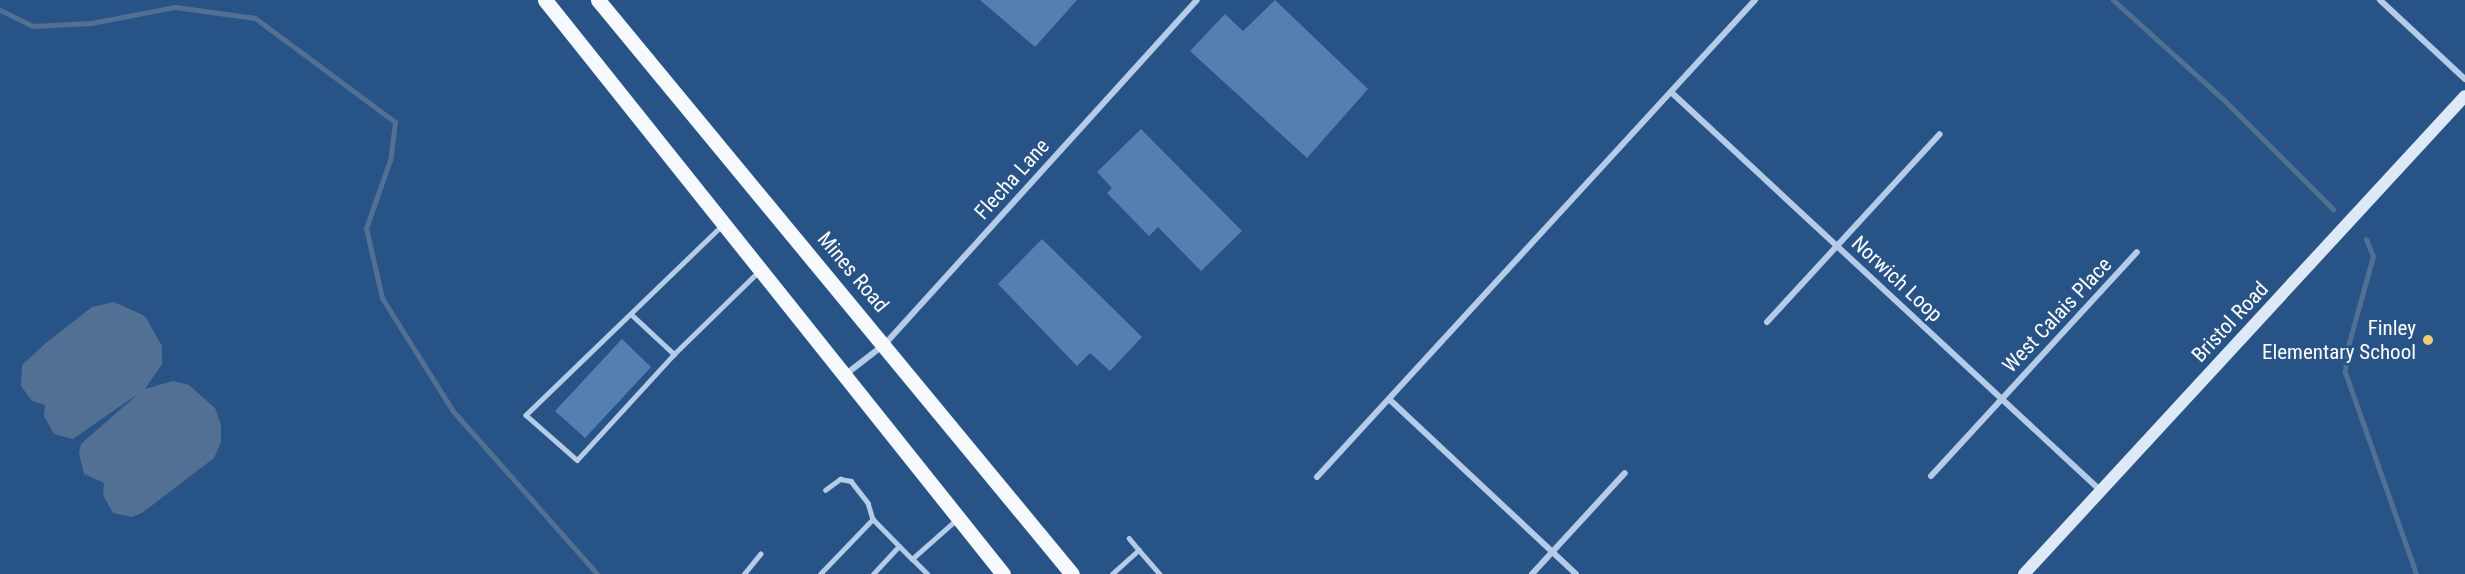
<!DOCTYPE html>
<html>
<head>
<meta charset="utf-8">
<style>
  body { margin:0 }
  #map { position:relative; width:2465px; height:574px; overflow:hidden; background:#285387; font-family:"Roboto Condensed",sans-serif }
  div>[style] { position:absolute }
  [style*='--x'] { left:calc(var(--x)*1px); top:calc(var(--y)*1px); width:calc(var(--w)*1px); rotate:calc(var(--a)*1deg) }
  .water>* { inset:0; background:#527094 }
  .stream>* { height:5px; margin:-2.5px; padding:0 2.5px; transform-origin:2.5px; border-radius:2.5px; background:#527094 }
  .building>* { inset:0; background:#557fb0 }
  .lane>* { height:4.5px; margin:-2.25px; padding:0 2.25px; transform-origin:2.25px; border-radius:2.25px; background:#b4cce8 }
  .street>* { height:6px; margin:-3px; padding:0 3px; transform-origin:3px; border-radius:3px; background:#b4cce8 }
  .secondary>* { height:12px; margin:-6px; padding:0 6px; transform-origin:6px; border-radius:6px; background:#dee9f7 }
  .primary>* { height:15px; margin:-7.5px; padding:0 7.5px; transform-origin:7.5px; border-radius:7.5px; background:#f6f9fe }
  .dots>* { width:16px; height:16px; translate:-50% -50%; box-sizing:border-box; border:3px solid #285387; border-radius:50% }
  span { translate:-50% -50%; white-space:nowrap; text-align:center; line-height:1.15; -webkit-text-stroke:5px #285387; paint-order:stroke }
  .street-label { font-size:21px; color:#fff }
  .poi-label { font-size:21px; color:#fff }
  .right { translate:-100% -50%; text-align:right }
</style>
</head>
<body>
<div id="map">
  <div class="water">
    <div style="clip-path:polygon(114px 302px,145px 316px,162px 346px,162px 364px,145px 389px,173px 381px,189px 385px,215px 408px,221px 425px,221px 442px,214px 458px,142px 513px,132px 517px,113px 513px,103px 495px,104px 483px,84px 474px,79px 453px,81px 444px,139px 393px,73px 439px,54px 434px,44px 416px,45px 405px,32px 401px,21px 386px,22px 365px,47px 342px,92px 307px)"></div>
  </div>
  <div class="stream">
    <div style="--x:2113;--y:0;--w:148;--a:42"></div>
    <div style="--x:2223;--y:99;--w:156;--a:45"></div>
    <div style="--x:0;--y:10;--w:37;--a:26"></div>
    <div style="--x:33;--y:26;--w:58;--a:-3"></div>
    <div style="--x:91;--y:23;--w:86;--a:-10.8"></div>
    <div style="--x:175;--y:7;--w:81;--a:7.8"></div>
    <div style="--x:255;--y:18;--w:174;--a:36.6"></div>
    <div style="--x:395;--y:122;--w:38;--a:97"></div>
    <div style="--x:390;--y:160;--w:72;--a:109.4"></div>
    <div style="--x:366;--y:228;--w:72;--a:77.1"></div>
    <div style="--x:382;--y:298;--w:133;--a:57.9"></div>
    <div style="--x:453;--y:411;--w:217;--a:48.5"></div>
    <div style="--x:2366;--y:239;--w:18;--a:68"></div>
    <div style="--x:2373;--y:256;--w:93;--a:105.5"></div>
    <div style="--x:2348;--y:346;--w:26;--a:97"></div>
    <div style="--x:2345;--y:372;--w:214;--a:70.6"></div>
  </div>
  <div class="building">
    <div style="clip-path:polygon(980px 0,1077px 0,1035px 47px)"></div>
    <div style="clip-path:polygon(1275px 0,1368px 89px,1307px 158px,1190px 51px,1225px 14px,1243px 31px)"></div>
    <div style="clip-path:polygon(1141px 129px,1242px 231px,1201px 271px,1158px 227px,1149px 236px,1107px 193px,1112px 188px,1097px 172px)"></div>
    <div style="clip-path:polygon(1042px 239px,1142px 337px,1110px 371px,1090px 353px,1077px 366px,998px 284px)"></div>
    <div style="clip-path:polygon(622px 339px,651px 367px,585px 438px,555px 411px)"></div>
  </div>
  <div class="lane">
    <div style="--x:721;--y:227;--w:271;--a:136"></div>
    <div style="--x:526;--y:415;--w:68;--a:41.4"></div>
    <div style="--x:577;--y:460;--w:144;--a:-47.5"></div>
    <div style="--x:674;--y:354;--w:117;--a:-44.3"></div>
    <div style="--x:631;--y:314;--w:59;--a:42.9"></div>
    <div style="--x:825;--y:490;--w:19;--a:-36"></div>
    <div style="--x:840;--y:479;--w:11;--a:10"></div>
    <div style="--x:851;--y:481;--w:28;--a:52"></div>
    <div style="--x:868;--y:503;--w:17;--a:73"></div>
    <div style="--x:873;--y:519;--w:56;--a:45.7"></div>
    <div style="--x:1129;--y:538;--w:16;--a:50"></div>
    <div style="--x:744;--y:574;--w:26;--a:-51"></div>
    <div style="--x:820;--y:574;--w:76;--a:-46.1"></div>
    <div style="--x:873;--y:574;--w:37;--a:-47"></div>
    <div style="--x:927;--y:574;--w:21;--a:-135"></div>
    <div style="--x:912;--y:559;--w:60;--a:-41.6"></div>
    <div style="--x:1112;--y:574;--w:36;--a:-42"></div>
    <div style="--x:1139;--y:550;--w:32;--a:49"></div>
  </div>
  <div class="street">
    <div style="--x:2380;--y:0;--w:116;--a:42.9"></div>
    <div style="--x:1671;--y:92;--w:587;--a:42.86"></div>
    <div style="--x:1767;--y:322;--w:255;--a:-47.4"></div>
    <div style="--x:846;--y:374;--w:49;--a:-37.6"></div>
    <div style="--x:885;--y:344;--w:464;--a:-47.8"></div>
    <div style="--x:1389;--y:399;--w:256;--a:43.1"></div>
    <div style="--x:1931;--y:476;--w:304;--a:-47.4"></div>
    <div style="--x:1317;--y:477;--w:648;--a:-47.44"></div>
    <div style="--x:1532;--y:574;--w:137;--a:-47.4"></div>
  </div>
  <div class="secondary">
    <div style="--x:2024;--y:574;--w:650;--a:-47.31"></div>
  </div>
  <div class="primary">
    <div style="--x:545;--y:0;--w:734;--a:51.41"></div>
    <div style="--x:598;--y:0;--w:744;--a:50.45"></div>
  </div>
  <div class="dots">
    <div style="left:2428px;top:340px;background:#f0cc7a"></div>
  </div>
  <div class="street-label">
    <span style="left:1012px;top:179px;rotate:-48deg">Flecha Lane</span>
    <span style="left:853px;top:272px;rotate:50deg">Mines Road</span>
    <span style="left:1897px;top:279px;rotate:43deg">Norwich Loop</span>
    <span style="left:2057px;top:315px;rotate:-47deg">West Calais Place</span>
    <span style="left:2230px;top:322px;rotate:-47deg">Bristol Road</span>
  </div>
  <div class="poi-label">
    <span class="right" style="left:2416px;top:340px">Finley<br>Elementary School</span>
  </div>
</div>
</body>
</html>
